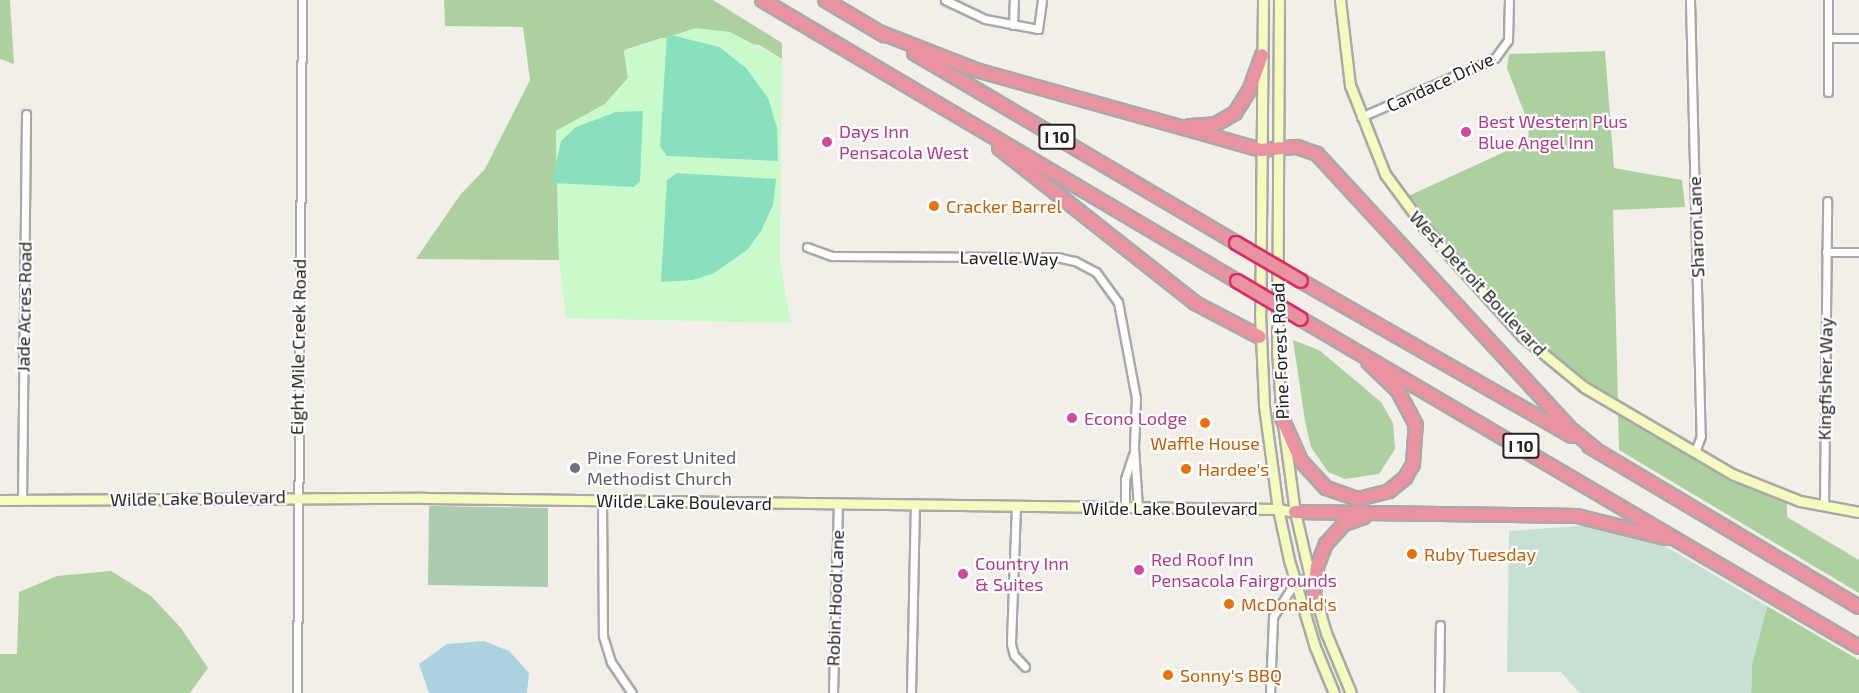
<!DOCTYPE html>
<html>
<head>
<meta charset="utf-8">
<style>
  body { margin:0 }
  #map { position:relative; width:1859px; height:693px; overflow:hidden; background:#f2efe9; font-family:"Exo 2",sans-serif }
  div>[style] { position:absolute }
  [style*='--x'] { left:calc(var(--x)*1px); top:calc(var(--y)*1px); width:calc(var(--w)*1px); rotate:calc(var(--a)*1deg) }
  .forest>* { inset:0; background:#add19e }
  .wetland>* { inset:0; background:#c6e0d4 }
  .cemetery>* { inset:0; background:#aacbaf }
  .park>* { inset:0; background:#c8facc }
  .pitch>* { inset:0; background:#88e0be }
  .water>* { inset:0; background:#aad3df }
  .roads { filter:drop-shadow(2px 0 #a9a9a9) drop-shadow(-2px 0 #a9a9a9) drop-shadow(0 2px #a9a9a9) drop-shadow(0 -2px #a9a9a9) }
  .street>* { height:7px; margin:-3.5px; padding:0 3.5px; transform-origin:3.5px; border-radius:3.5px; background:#fff }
  .secondary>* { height:9px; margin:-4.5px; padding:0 4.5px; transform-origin:4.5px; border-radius:4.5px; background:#f7fabf }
  .highway>* { height:12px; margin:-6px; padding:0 6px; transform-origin:6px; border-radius:6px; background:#e892a2 }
  .bridges { filter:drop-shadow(2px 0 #dc2a67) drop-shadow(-2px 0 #dc2a67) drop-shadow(0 2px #dc2a67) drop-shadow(0 -2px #dc2a67) }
  .highway-bridge>* { height:12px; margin:-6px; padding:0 6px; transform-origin:6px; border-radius:6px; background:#e892a2 }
  .dots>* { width:16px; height:16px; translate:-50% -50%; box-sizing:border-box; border:3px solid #fff; border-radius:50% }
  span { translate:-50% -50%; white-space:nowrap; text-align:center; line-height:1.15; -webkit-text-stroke:4.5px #fff; paint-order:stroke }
  .shield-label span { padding:2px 4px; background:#fff; border:2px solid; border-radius:4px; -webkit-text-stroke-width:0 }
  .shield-label { font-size:16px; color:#222; font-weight:700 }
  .street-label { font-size:18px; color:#222 }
  .hotel-label { font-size:18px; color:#b23c85 }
  .left { translate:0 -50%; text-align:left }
  .food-label { font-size:18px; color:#c56008 }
  .worship-label { font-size:18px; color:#5b616d }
</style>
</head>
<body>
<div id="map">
  <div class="forest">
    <div style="clip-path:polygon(0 0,10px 0,14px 64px,0 59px)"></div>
    <div style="clip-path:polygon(444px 0,713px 0,782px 43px,782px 59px,759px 45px,662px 38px,627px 49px,624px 51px,628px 78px,605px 104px,556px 131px,559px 260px,416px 259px,460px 195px,485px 169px,530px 80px,523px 27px,445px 26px)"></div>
    <div style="clip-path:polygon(1605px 51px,1614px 168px,1682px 180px,1685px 207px,1613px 210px,1618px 401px,1574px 372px,1517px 324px,1406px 197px,1528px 141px,1529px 125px,1507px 68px,1509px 54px)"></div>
    <div style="clip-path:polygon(1293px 340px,1319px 350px,1381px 402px,1393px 423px,1395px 449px,1379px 474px,1345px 479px,1328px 472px,1311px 447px,1305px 421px)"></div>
    <div style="clip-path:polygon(1618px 412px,1730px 478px,1787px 502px,1787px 517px,1859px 560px,1859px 593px,1619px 450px)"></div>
    <div style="clip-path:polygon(111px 571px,151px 596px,181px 628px,208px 668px,190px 693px,0 693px,0 654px,17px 654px,19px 592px,57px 576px)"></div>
    <div style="clip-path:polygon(1767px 606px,1859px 660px,1859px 693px,1751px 693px,1752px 664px)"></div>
  </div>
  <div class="wetland">
    <div style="clip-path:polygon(1590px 525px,1653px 539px,1767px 606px,1752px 664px,1751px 693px,1579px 693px,1561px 672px,1507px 672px,1509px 531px)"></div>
  </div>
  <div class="cemetery">
    <div style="clip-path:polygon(429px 506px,548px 508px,548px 587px,428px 585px)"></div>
  </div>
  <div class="park">
    <div style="clip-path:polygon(696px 28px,730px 32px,782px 59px,780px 262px,791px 323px,566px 318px,559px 260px,556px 131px,605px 104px,628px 78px,624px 51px)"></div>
  </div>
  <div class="pitch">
    <div style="clip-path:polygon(667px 34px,719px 47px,746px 68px,768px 98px,777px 128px,778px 161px,667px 156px,660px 146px)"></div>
    <div style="clip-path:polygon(643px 111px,640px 181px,634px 187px,552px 183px,561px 141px,576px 127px,616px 112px)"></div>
    <div style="clip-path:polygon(677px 173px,776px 179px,773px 205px,761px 231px,747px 250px,714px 273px,693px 280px,661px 282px,667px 180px)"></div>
  </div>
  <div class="water">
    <div style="clip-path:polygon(484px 641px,509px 651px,529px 673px,527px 693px,429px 693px,419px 664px,447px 644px)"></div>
  </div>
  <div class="roads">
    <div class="street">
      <div style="--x:945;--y:0;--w:44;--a:25.4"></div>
      <div style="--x:985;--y:19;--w:54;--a:10.7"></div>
      <div style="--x:1038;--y:29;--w:29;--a:-82"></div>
      <div style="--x:1690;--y:0;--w:436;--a:88.6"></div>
      <div style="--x:1701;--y:436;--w:17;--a:111"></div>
      <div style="--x:1013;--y:25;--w:25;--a:-88"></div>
      <div style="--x:1828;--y:38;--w:31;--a:0"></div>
      <div style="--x:1828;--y:92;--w:92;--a:-90"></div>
      <div style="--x:1361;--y:117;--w:146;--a:-23.8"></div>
      <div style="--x:1495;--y:58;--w:22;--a:-54"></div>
      <div style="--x:1508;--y:40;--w:40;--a:-88.6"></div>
      <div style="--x:807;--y:247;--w:27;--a:20"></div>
      <div style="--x:832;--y:256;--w:225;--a:0.3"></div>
      <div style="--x:1057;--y:257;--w:18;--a:13"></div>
      <div style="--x:1075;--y:261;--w:24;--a:28"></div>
      <div style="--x:1096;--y:272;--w:37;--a:54"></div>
      <div style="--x:1118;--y:302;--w:98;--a:79.4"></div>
      <div style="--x:1136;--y:398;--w:50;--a:92.3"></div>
      <div style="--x:1134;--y:448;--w:60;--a:86.2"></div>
      <div style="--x:1826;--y:252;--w:33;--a:0"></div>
      <div style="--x:22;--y:500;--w:386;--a:-89.4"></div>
      <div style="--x:602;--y:501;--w:135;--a:89.6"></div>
      <div style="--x:603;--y:636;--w:27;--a:73"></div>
      <div style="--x:611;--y:662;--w:37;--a:56"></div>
      <div style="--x:1016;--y:506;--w:138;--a:92.1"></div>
      <div style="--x:1011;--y:644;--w:11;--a:75"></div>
      <div style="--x:1014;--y:655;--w:16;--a:47"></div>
      <div style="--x:1824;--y:506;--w:305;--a:-89.4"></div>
      <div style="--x:1125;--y:508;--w:29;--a:-90"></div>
      <div style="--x:1125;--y:479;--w:26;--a:-72"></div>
      <div style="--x:297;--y:693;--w:693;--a:-89.59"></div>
      <div style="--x:833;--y:693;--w:189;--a:-88.5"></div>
      <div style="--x:911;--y:693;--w:188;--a:-88.8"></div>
      <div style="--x:1270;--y:693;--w:76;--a:-87.7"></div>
      <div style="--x:1273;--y:617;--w:41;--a:-57.8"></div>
      <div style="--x:1295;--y:582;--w:16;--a:-18"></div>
      <div style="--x:1439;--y:693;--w:68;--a:-89.2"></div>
    </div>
    <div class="secondary">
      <div style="--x:1263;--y:0;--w:313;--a:90.5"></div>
      <div style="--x:1260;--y:313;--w:93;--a:87.5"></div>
      <div style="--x:1264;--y:406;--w:104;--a:82.3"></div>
      <div style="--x:1278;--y:509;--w:52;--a:77.8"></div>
      <div style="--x:1289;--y:560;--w:91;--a:73.4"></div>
      <div style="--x:1315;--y:647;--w:50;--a:67.6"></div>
      <div style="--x:1279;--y:0;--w:350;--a:90.3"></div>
      <div style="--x:1277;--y:350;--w:59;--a:86.1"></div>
      <div style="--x:1281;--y:409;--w:104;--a:82.3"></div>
      <div style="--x:1295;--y:512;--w:67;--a:77"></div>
      <div style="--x:1310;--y:577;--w:58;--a:74.1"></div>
      <div style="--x:1326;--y:633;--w:65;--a:67.4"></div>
      <div style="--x:1340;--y:0;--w:86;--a:83.3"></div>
      <div style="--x:1350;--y:85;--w:96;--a:68.5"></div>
      <div style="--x:1385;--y:174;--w:66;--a:53.7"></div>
      <div style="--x:1424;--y:227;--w:147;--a:48"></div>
      <div style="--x:1522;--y:336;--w:80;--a:39.4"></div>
      <div style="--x:1584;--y:387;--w:172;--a:30.4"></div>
      <div style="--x:1732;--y:474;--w:73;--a:21.7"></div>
      <div style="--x:1800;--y:501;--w:60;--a:10.6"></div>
      <div style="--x:0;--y:500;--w:424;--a:-0.3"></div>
      <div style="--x:424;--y:498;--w:854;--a:0.74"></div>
      <div style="--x:1278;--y:509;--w:17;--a:10"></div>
    </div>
    <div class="highway">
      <div style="--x:762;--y:0;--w:552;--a:30.61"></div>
      <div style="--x:825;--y:0;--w:69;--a:30.7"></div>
      <div style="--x:879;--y:32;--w:104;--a:21.4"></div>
      <div style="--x:976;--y:70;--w:245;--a:15.6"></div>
      <div style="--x:1212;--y:136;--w:51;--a:15.9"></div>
      <div style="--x:1261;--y:150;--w:36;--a:-5"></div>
      <div style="--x:1297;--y:147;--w:21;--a:19"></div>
      <div style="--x:1317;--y:154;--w:377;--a:47.3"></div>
      <div style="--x:1573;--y:431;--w:28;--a:39"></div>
      <div style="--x:914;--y:53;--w:374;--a:30.5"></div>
      <div style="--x:1190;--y:126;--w:26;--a:-4"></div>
      <div style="--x:1216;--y:124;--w:22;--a:-30"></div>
      <div style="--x:1235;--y:113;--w:26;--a:-58"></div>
      <div style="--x:1249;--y:91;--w:38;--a:-70"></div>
      <div style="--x:999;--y:148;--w:250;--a:38.3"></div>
      <div style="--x:1195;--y:303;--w:73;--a:27.6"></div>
      <div style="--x:1301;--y:281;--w:312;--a:29.8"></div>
      <div style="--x:1301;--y:319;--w:647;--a:30.45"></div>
      <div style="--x:1281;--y:416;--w:49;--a:66"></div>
      <div style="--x:1301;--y:461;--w:37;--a:47"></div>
      <div style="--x:1326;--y:488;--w:34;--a:19"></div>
      <div style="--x:1358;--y:499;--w:32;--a:-14"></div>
      <div style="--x:1389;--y:491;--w:21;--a:-39"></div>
      <div style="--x:1405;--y:478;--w:16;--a:-60"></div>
      <div style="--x:1413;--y:464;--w:39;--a:-86"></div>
      <div style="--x:1416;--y:425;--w:40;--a:-118"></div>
      <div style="--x:1397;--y:390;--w:40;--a:-136"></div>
      <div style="--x:1589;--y:446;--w:314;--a:30.8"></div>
      <div style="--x:1295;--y:512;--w:282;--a:0.8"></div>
      <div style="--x:1577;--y:516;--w:92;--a:13.9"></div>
      <div style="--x:1314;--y:594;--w:27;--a:-84"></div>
      <div style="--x:1317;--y:567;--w:25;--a:-69"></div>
      <div style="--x:1326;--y:544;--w:27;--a:-48"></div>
      <div style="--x:1344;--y:524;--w:21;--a:-19"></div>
    </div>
  </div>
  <div class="bridges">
    <div class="highway-bridge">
      <div style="--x:1236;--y:243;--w:75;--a:30.3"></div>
      <div style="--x:1237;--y:281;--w:74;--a:30.7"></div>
    </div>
  </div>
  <div class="dots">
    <div style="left:1466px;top:132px;background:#d1479c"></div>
    <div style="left:827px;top:142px;background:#d1479c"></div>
    <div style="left:934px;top:206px;background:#e8710a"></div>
    <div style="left:1072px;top:418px;background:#d1479c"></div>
    <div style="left:1205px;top:423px;background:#e8710a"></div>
    <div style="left:575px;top:468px;background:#6b7280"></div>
    <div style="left:1186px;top:469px;background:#e8710a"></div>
    <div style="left:1412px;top:554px;background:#e8710a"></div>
    <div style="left:1139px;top:570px;background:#d1479c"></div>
    <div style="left:963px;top:574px;background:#d1479c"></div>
    <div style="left:1229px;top:604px;background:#e8710a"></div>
    <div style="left:1168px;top:675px;background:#e8710a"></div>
  </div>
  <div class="shield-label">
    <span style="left:1057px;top:137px">I 10</span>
    <span style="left:1521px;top:446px">I 10</span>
  </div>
  <div class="street-label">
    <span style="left:1440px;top:82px;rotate:-25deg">Candace Drive</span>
    <span style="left:1696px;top:227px;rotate:-92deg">Sharon Lane</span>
    <span style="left:1009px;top:258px;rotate:1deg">Lavelle Way</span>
    <span style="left:1478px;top:283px;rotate:47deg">West Detroit Boulevard</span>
    <span style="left:24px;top:307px;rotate:-89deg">Jade Acres Road</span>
    <span style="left:298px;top:347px;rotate:-89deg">Eight Mile Creek Road</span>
    <span style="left:1280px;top:351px;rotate:-92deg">Pine Forest Road</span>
    <span style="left:1825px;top:379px;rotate:-89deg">Kingfisher Way</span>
    <span style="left:198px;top:498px;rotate:-1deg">Wilde Lake Boulevard</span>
    <span style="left:684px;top:502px;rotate:1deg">Wilde Lake Boulevard</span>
    <span style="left:1170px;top:508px">Wilde Lake Boulevard</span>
    <span style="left:835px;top:598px;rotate:-88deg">Robin Hood Lane</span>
  </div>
  <div class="hotel-label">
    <span class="left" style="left:1478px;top:132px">Best Western Plus<br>Blue Angel Inn</span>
    <span class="left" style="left:839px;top:142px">Days Inn<br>Pensacola West</span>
    <span class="left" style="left:1084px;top:418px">Econo Lodge</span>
    <span class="left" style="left:1151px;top:570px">Red Roof Inn<br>Pensacola Fairgrounds</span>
    <span class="left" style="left:975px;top:574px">Country Inn<br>&amp; Suites</span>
  </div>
  <div class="food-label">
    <span class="left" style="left:946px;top:206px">Cracker Barrel</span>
    <span style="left:1205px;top:443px">Waffle House</span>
    <span class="left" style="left:1198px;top:469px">Hardee's</span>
    <span class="left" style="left:1424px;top:554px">Ruby Tuesday</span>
    <span class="left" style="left:1241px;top:604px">McDonald's</span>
    <span class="left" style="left:1180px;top:675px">Sonny's BBQ</span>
  </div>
  <div class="worship-label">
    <span class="left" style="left:587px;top:468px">Pine Forest United<br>Methodist Church</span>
  </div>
</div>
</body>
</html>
